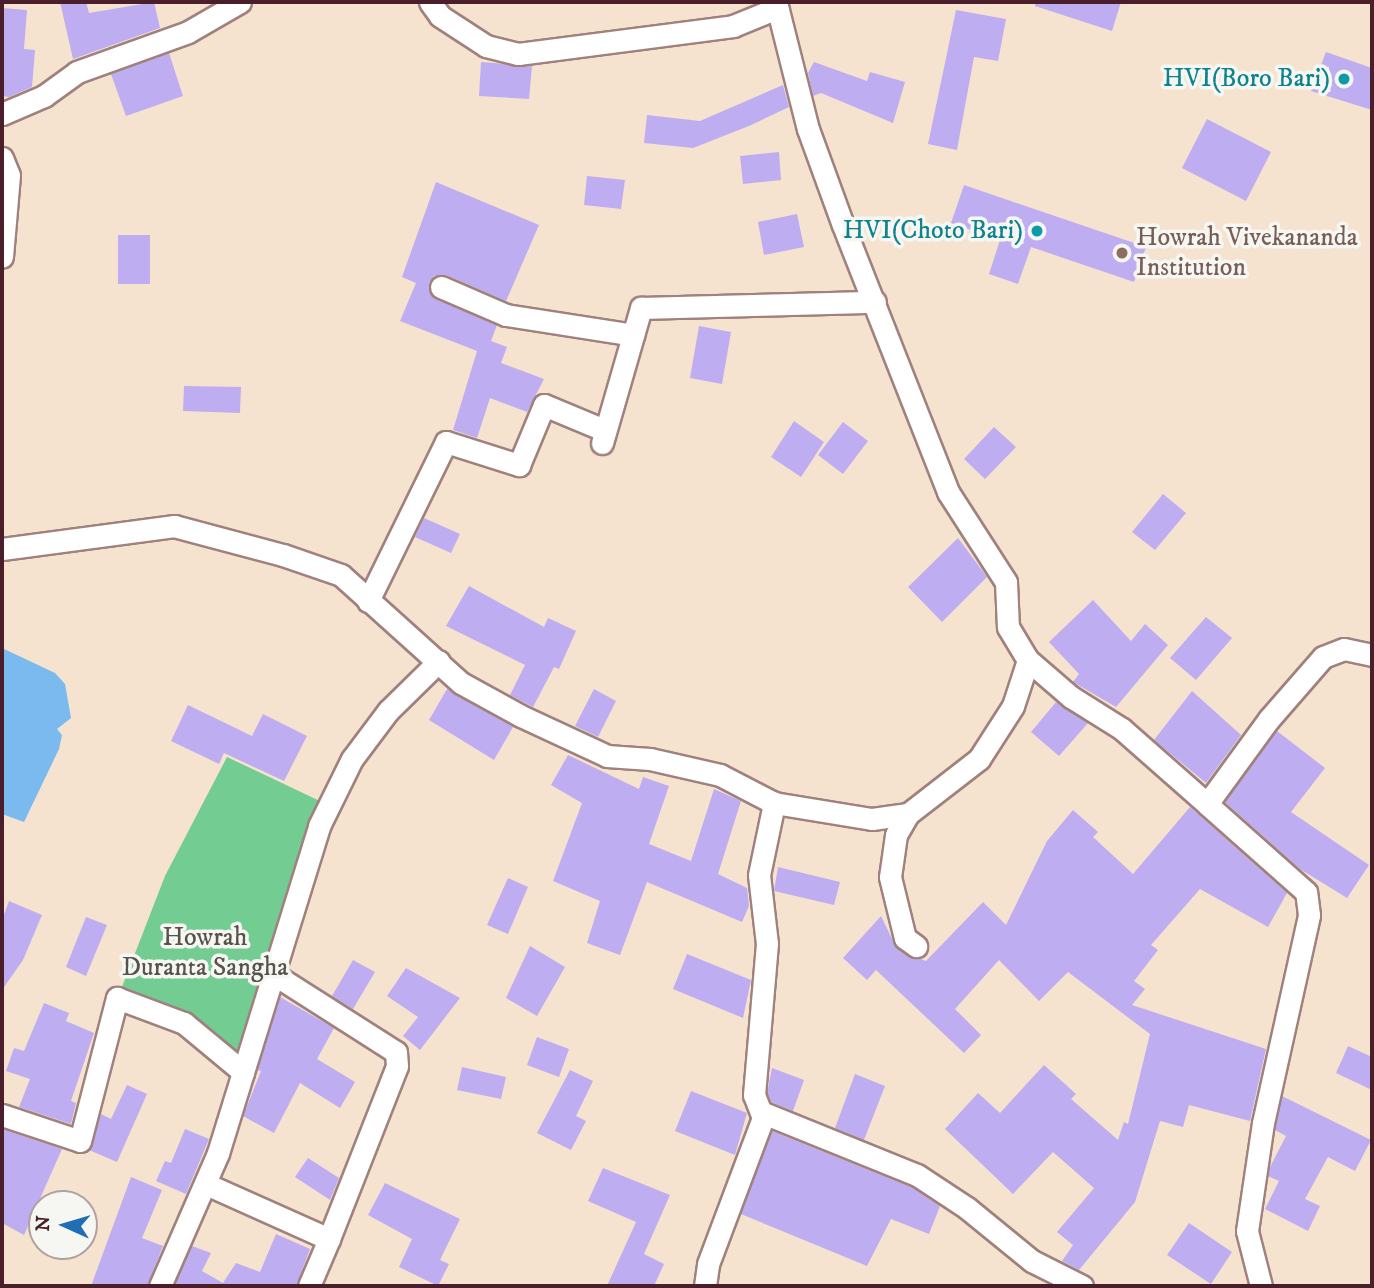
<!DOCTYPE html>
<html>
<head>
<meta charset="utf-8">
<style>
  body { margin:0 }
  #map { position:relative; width:1374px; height:1288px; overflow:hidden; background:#f5e3cf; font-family:"IM FELL DW Pica",serif }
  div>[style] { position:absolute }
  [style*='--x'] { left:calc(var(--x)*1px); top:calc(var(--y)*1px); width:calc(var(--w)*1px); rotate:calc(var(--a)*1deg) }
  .green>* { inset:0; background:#73cc92 }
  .water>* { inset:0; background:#7abaee }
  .building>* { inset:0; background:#bfadf1 }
  .roads { filter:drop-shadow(2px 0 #a0817d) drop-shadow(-2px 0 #a0817d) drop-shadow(0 2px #a0817d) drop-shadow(0 -2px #a0817d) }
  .minor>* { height:21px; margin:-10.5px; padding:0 10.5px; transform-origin:10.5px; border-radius:10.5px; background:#fff }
  .dots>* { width:19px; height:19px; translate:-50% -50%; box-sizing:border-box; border:4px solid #f6f6f2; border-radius:50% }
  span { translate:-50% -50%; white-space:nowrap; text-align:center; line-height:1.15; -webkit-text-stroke:7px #f6f6f2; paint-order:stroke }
  .culture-label { font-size:26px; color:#0d838f }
  .right { translate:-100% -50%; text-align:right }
  .education-label { font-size:26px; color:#785e54 }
  .left { translate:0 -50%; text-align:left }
  .park-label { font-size:26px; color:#56534a }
  .frame { position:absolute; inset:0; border:4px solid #4a1f2b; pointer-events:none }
  .north { position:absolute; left:28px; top:1190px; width:70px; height:70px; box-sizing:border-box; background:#f6f6f2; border:2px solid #b1a0a2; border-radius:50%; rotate:274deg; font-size:19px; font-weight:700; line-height:28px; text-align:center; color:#4a1f2b }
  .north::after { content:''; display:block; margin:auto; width:24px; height:32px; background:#1f6fb2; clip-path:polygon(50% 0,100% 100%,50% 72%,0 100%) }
</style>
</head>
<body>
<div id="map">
  <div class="green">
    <div style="clip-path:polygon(227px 757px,324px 803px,236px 1054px,120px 992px,165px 876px)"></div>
  </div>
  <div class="water">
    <div style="clip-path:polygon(2px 648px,55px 673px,65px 684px,71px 718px,57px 729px,62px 735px,59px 749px,24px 822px,2px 814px)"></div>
  </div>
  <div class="building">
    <div style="clip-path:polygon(60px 2px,86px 2px,89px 13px,154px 2px,160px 28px,73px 59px)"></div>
    <div style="clip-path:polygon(1035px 2px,1121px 2px,1112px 31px,1035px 6px)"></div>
    <div style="clip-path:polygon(2px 8px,27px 10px,24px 49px,35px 50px,32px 87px,9px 97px,2px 96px)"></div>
    <div style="clip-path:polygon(956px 10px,1006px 19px,998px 61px,974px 57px,957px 150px,928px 144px)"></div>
    <div style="clip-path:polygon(1326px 52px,1372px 68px,1372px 110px,1311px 91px)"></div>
    <div style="clip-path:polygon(169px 53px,183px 96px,126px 116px,111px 74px)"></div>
    <div style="clip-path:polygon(481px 62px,532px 66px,529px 99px,479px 96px)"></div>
    <div style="clip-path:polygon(814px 62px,867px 81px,870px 72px,905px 82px,893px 123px,821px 93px,813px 96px,808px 73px)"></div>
    <div style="clip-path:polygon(783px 85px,789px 107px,749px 126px,693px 148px,644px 143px,647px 115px,700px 121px)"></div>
    <div style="clip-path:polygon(1207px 119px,1271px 152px,1246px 201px,1182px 168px)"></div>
    <div style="clip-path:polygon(779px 152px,781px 180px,743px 184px,740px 156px)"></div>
    <div style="clip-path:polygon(587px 176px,625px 180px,621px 209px,584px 205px)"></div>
    <div style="clip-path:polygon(436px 182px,539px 225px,506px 301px,446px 275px,434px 276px,429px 282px,435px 299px,497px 325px,491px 341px,507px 347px,501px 363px,544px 379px,527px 412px,490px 398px,477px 438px,453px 430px,477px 351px,400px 321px,416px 283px,402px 277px)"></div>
    <div style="clip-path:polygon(964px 185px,1146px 247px,1134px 282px,1031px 247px,1018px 284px,989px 274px,1000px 240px,951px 223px)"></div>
    <div style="clip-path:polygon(797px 214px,804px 247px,764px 255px,758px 222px)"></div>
    <div style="clip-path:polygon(118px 235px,150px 235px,150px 284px,118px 284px)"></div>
    <div style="clip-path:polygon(699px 326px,731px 332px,722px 384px,690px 378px)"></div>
    <div style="clip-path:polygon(184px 386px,241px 387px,240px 413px,183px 411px)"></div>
    <div style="clip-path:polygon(794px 421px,824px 442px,801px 477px,771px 457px)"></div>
    <div style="clip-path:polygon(843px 422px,868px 441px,843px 474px,818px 455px)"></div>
    <div style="clip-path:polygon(994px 427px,1016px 447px,985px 479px,964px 459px)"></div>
    <div style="clip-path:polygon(1163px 494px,1186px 513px,1155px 550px,1132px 532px)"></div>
    <div style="clip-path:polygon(424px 518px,460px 534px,451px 553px,415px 537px)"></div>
    <div style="clip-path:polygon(958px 538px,987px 577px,942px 622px,908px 587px)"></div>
    <div style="clip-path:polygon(469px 586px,544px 627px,548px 618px,576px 631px,559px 669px,554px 667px,533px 707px,510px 695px,525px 665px,446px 626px)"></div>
    <div style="clip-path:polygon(1093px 600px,1131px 641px,1145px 624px,1168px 645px,1116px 707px,1073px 682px,1079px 674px,1049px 642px)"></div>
    <div style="clip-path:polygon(1206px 617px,1232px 638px,1196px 680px,1170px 658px)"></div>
    <div style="clip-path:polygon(447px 689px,513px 727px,494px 760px,429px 720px)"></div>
    <div style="clip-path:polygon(594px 689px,616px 701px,598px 737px,575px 726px)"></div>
    <div style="clip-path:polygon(1192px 691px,1241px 735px,1206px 783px,1154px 740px)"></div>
    <div style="clip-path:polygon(1056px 702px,1088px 723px,1059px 756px,1031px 732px)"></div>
    <div style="clip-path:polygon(188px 705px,252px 736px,263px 714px,307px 736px,284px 781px,224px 753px,219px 764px,171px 741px)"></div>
    <div style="clip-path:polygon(1277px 731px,1325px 768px,1291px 812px,1369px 865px,1347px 898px,1300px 869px,1225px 802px)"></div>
    <div style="clip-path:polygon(568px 755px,639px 789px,643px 777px,669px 786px,649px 844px,691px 861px,714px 789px,741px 801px,718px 874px,747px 888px,749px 906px,742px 922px,647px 882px,620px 955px,587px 943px,600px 901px,553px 881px,582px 803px,551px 785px)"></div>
    <div style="clip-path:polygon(1190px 807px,1287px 893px,1268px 927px,1200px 889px,1151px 945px,1158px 950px,1134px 981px,1145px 989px,1132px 1005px,1266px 1049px,1250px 1121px,1189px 1105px,1183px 1127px,1160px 1121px,1135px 1202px,1079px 1270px,1062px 1261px,1073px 1245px,1057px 1232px,1094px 1188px,1053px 1152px,1013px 1194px,945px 1129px,978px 1093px,1000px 1113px,1044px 1065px,1076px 1094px,1071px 1099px,1118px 1140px,1124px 1122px,1128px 1124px,1150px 1034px,1068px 972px,1039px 1001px,999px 960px,955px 1009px,981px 1035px,964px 1053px,876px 970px,867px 980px,843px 958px,881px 916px,897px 949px,926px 961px,983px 902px,1006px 925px,1047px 841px,1073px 810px,1098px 832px,1093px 837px,1133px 874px)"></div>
    <div style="clip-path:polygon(778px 867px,840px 882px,834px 905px,774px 891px)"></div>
    <div style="clip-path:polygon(508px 878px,528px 887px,508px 934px,487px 925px)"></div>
    <div style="clip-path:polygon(9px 901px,42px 915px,23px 960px,2px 990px,2px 920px)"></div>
    <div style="clip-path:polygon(86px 917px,107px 925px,86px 976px,66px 967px)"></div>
    <div style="clip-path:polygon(530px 946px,565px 967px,537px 1016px,506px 998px)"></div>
    <div style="clip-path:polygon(687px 954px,751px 980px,743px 1018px,673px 989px)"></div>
    <div style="clip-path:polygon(353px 960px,375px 972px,353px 1009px,332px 996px)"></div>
    <div style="clip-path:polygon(406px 968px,460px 998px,420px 1050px,403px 1036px,418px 1017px,387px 996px)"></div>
    <div style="clip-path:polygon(280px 997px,334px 1028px,317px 1059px,355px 1082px,340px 1108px,300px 1083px,274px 1133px,243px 1116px,261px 1071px,257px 1070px)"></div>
    <div style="clip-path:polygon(44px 1003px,69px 1013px,66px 1021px,94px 1033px,71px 1101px,76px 1103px,71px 1124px,19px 1107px,30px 1079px,6px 1071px,14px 1048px,24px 1051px)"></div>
    <div style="clip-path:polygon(537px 1037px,569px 1049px,559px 1077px,527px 1065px)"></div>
    <div style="clip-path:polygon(1348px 1046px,1372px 1057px,1372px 1090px,1336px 1073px)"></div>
    <div style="clip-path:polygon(462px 1067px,506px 1077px,501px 1099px,457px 1090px)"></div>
    <div style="clip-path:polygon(772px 1068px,804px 1080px,793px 1111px,771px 1102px,767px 1093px)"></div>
    <div style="clip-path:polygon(570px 1070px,593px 1081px,576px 1116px,586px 1121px,571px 1150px,537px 1133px)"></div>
    <div style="clip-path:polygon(855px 1074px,885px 1086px,864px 1140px,835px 1128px)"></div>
    <div style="clip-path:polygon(127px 1085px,147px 1094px,117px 1162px,89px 1150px,101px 1114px,111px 1119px)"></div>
    <div style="clip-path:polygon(691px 1091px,747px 1113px,735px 1155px,675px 1131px)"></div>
    <div style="clip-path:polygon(1282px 1096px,1371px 1140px,1355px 1171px,1328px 1157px,1305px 1199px,1320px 1206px,1308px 1231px,1265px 1209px,1279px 1181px,1268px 1176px,1270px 1167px,1286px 1136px,1275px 1130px)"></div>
    <div style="clip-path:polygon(2px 1129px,62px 1149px,24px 1235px,2px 1223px)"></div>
    <div style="clip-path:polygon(185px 1129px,209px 1139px,186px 1194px,156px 1181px,165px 1161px,171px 1163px)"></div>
    <div style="clip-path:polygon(772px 1131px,911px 1187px,940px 1206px,929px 1234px,891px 1219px,867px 1266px,741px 1214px)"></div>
    <div style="clip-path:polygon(308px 1158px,339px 1178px,330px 1200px,295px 1177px)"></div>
    <div style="clip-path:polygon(603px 1168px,670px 1195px,644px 1254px,664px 1264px,654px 1286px,607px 1286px,636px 1222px,588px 1201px)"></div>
    <div style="clip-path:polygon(131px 1177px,162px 1190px,142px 1238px,163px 1246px,147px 1286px,91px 1286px)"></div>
    <div style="clip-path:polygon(385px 1183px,460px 1219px,440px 1260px,449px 1264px,438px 1286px,399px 1267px,412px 1239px,368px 1215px)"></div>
    <div style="clip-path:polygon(1189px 1223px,1232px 1252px,1211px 1284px,1167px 1255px)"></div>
    <div style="clip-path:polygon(276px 1234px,310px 1249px,296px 1286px,174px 1286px,192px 1246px,211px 1253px,202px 1271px,223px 1283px,236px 1263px,260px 1272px)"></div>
  </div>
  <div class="roads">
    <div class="minor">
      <div style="--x:430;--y:2;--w:17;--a:54"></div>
      <div style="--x:440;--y:16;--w:55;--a:33.1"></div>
      <div style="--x:486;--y:46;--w:33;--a:14"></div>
      <div style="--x:518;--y:54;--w:217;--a:-7.4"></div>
      <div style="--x:733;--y:26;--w:48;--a:-22.2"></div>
      <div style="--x:776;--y:2;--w:131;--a:75.9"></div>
      <div style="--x:808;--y:129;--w:102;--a:70"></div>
      <div style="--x:843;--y:225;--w:287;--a:68.5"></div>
      <div style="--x:948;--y:492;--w:107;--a:57.2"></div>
      <div style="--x:1006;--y:582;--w:45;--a:87.5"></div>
      <div style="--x:1008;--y:627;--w:39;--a:59"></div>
      <div style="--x:2;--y:114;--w:46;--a:-23.2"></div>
      <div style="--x:44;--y:96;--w:41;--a:-36"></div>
      <div style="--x:77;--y:72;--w:118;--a:-19.8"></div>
      <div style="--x:188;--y:32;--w:60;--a:-30"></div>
      <div style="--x:2;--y:158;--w:18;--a:68"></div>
      <div style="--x:9;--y:175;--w:82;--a:94.9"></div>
      <div style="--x:441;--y:287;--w:71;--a:23.3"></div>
      <div style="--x:506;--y:315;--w:129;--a:8.9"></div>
      <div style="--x:602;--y:443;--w:141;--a:-73.9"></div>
      <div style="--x:641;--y:308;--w:234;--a:-1.5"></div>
      <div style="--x:2;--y:549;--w:174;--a:-7.6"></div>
      <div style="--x:174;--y:526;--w:113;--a:14.9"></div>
      <div style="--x:283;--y:555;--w:61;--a:19"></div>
      <div style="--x:341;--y:575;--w:161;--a:42"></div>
      <div style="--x:461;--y:683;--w:68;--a:28.8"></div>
      <div style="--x:521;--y:716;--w:95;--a:24.9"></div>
      <div style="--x:607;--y:756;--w:43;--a:4"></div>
      <div style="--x:650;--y:759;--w:72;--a:12.9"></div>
      <div style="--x:720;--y:775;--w:61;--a:27.4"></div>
      <div style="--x:368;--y:601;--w:177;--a:-63.9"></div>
      <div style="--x:446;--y:442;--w:77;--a:17.5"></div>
      <div style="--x:519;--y:465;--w:65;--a:-67.4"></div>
      <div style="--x:544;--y:405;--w:65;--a:22.6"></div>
      <div style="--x:908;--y:814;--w:24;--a:120"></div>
      <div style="--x:896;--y:835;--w:42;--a:98.1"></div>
      <div style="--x:890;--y:877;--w:63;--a:76.2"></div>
      <div style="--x:905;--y:938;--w:14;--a:36"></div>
      <div style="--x:275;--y:975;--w:143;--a:32.5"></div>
      <div style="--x:396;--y:1052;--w:14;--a:86"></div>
      <div style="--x:397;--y:1066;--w:186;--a:111.5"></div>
      <div style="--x:761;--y:1112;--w:168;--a:22"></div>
      <div style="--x:917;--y:1175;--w:60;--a:33.4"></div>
      <div style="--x:967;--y:1208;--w:84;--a:39.2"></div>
      <div style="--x:1032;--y:1261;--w:56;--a:26.6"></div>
      <div style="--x:2;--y:1115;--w:82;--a:18.4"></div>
      <div style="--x:80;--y:1141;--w:148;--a:-75.5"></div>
      <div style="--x:117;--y:998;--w:72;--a:20.5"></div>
      <div style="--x:184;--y:1023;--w:77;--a:39.7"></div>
      <div style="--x:206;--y:1184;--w:135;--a:24.1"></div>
      <div style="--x:329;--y:1239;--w:51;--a:113.1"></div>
      <div style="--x:160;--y:1286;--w:145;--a:-66.4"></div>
      <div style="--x:218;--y:1153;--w:342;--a:-72.8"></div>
      <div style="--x:319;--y:826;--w:75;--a:-63.8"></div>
      <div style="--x:352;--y:759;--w:60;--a:-53.1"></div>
      <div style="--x:388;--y:711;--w:71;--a:-44.4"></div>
      <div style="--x:705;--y:1286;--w:22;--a:-82"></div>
      <div style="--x:708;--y:1264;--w:156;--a:-69.4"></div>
      <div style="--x:763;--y:1118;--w:25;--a:-111"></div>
      <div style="--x:754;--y:1095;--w:152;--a:-85.1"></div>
      <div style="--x:767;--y:944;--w:69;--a:-96.6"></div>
      <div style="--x:759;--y:875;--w:74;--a:-78.2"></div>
      <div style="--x:774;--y:803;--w:99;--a:9.3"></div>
      <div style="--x:872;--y:819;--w:36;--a:-8"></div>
      <div style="--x:908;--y:814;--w:90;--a:-37.8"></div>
      <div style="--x:979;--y:759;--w:63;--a:-57.3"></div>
      <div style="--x:1013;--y:706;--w:48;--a:-71.9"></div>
      <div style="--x:1028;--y:660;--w:57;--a:40.7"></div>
      <div style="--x:1071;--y:697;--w:60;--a:32.1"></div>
      <div style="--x:1122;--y:729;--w:113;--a:41.4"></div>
      <div style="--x:1261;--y:1286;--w:57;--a:-104.3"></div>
      <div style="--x:1247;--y:1231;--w:109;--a:-81.6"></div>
      <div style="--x:1263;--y:1123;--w:213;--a:-77.5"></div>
      <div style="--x:1309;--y:915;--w:23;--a:-97"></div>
      <div style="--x:1306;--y:892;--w:132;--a:-138.4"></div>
      <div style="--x:1207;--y:804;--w:105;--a:-53.9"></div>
      <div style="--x:1269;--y:719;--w:82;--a:-48.9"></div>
      <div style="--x:1323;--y:657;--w:22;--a:-21"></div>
      <div style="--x:1344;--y:649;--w:29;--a:12"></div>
    </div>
  </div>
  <div class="dots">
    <div style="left:1344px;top:79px;background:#0f9aa8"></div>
    <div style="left:1037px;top:231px;background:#0f9aa8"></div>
    <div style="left:1122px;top:253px;background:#8d6e63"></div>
  </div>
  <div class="culture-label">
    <span class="right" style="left:1330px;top:79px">HVI(Boro Bari)</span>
    <span class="right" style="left:1023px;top:231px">HVI(Choto Bari)</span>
  </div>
  <div class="education-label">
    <span class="left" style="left:1136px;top:253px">Howrah Vivekananda<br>Institution</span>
  </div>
  <div class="park-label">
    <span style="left:205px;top:953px">Howrah<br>Duranta Sangha</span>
  </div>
  <div class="frame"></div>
  <div class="north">N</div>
</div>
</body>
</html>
